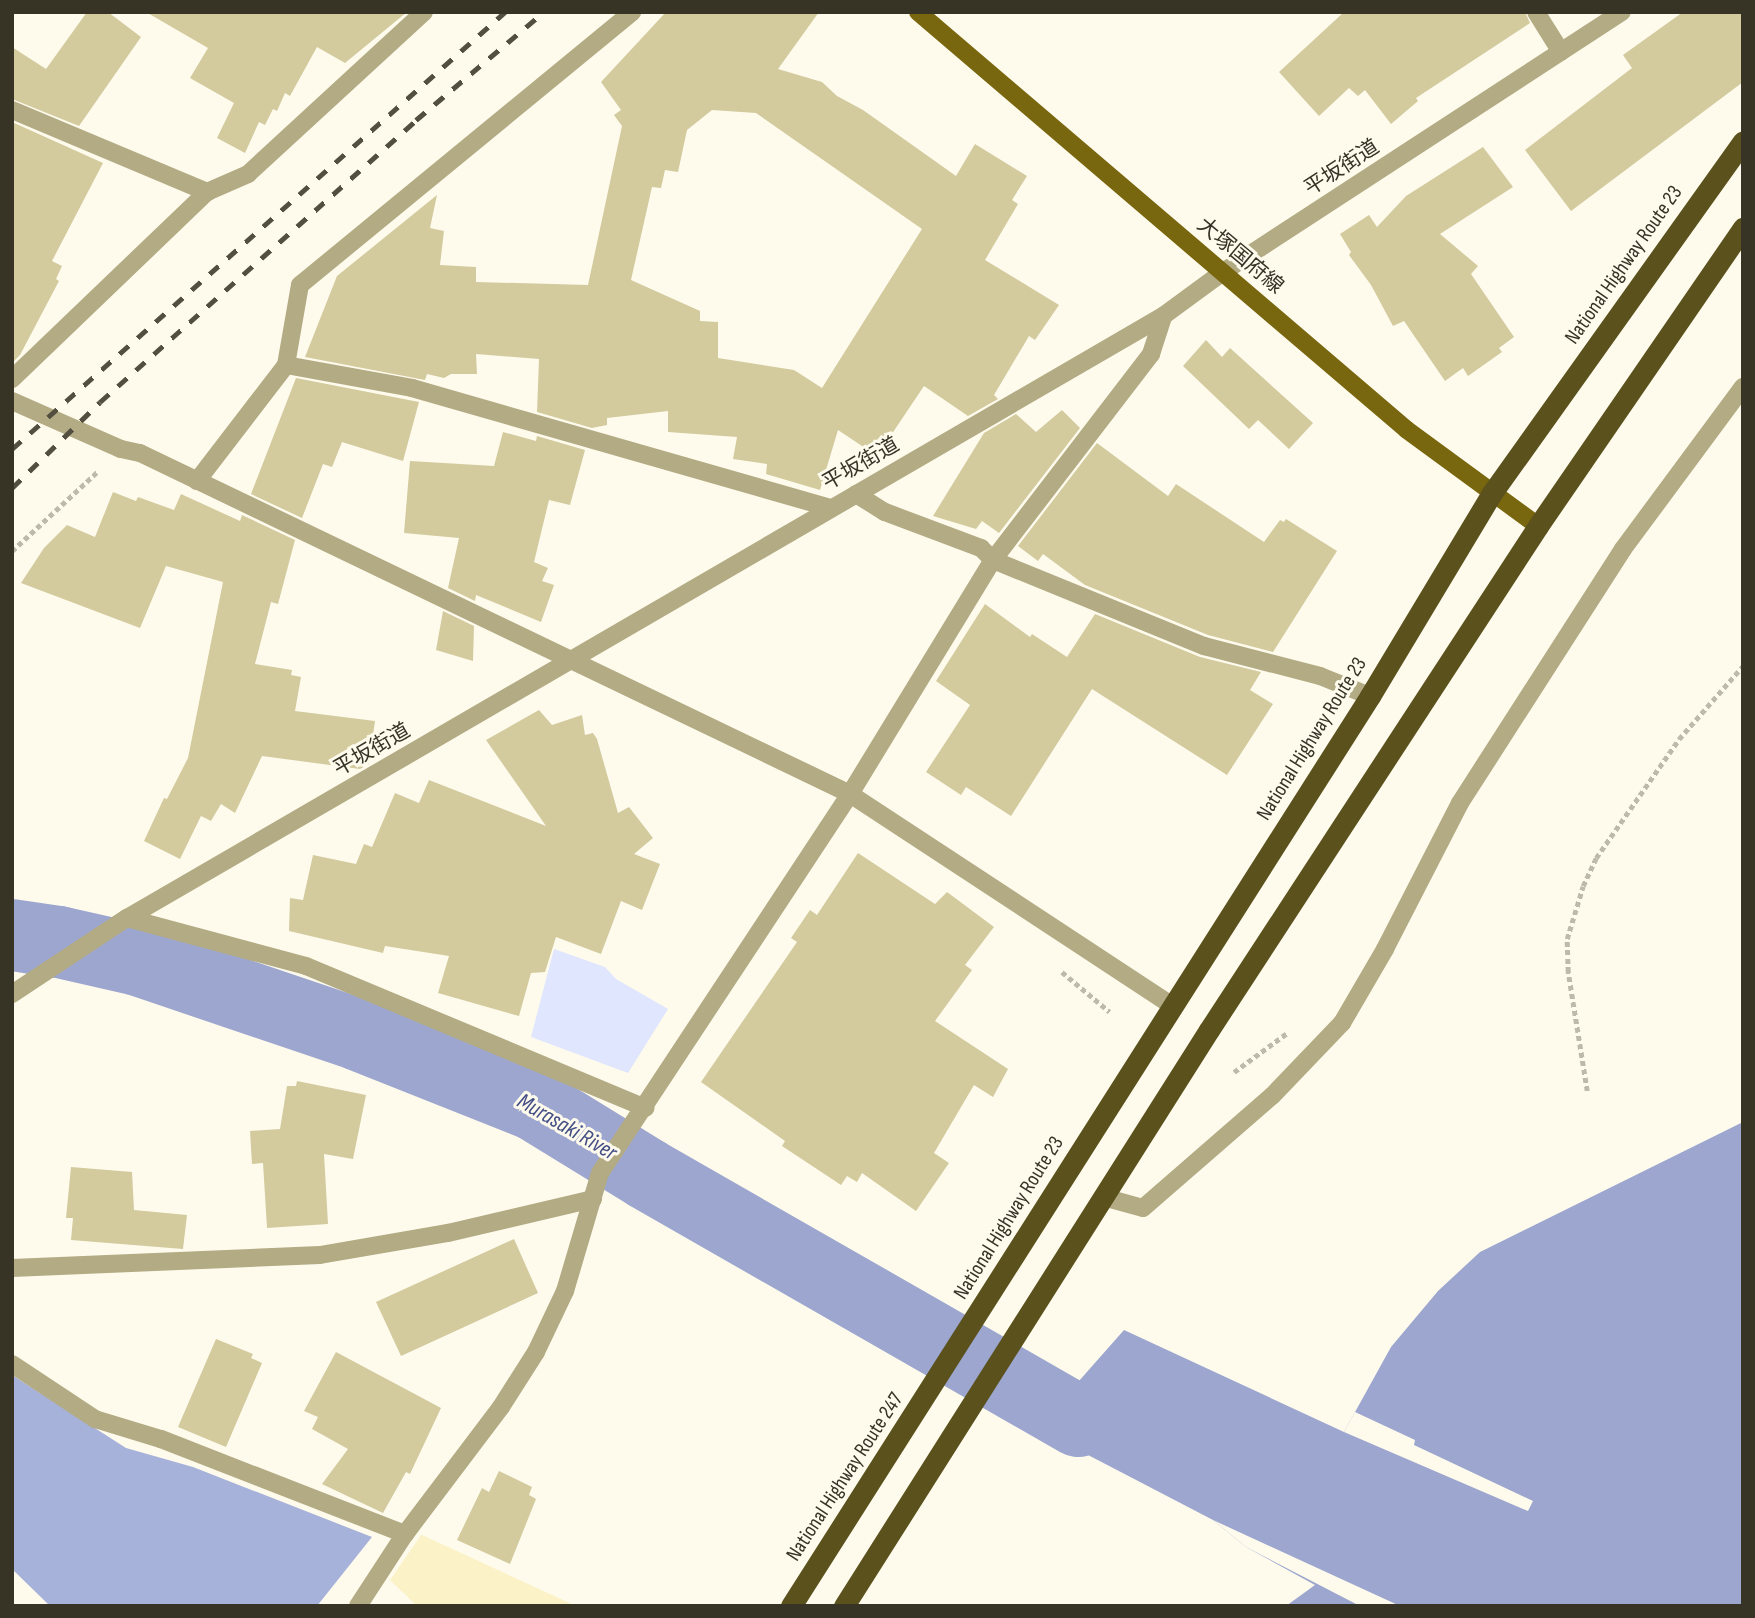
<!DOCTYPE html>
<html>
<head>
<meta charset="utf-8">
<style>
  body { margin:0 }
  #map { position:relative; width:1755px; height:1618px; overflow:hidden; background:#fefbed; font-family:"Sofia Sans Condensed","Noto Sans JP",sans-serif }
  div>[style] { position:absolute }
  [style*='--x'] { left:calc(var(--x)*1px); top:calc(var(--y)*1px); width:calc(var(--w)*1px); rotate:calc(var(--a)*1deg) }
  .built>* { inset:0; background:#fbf2c7 }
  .green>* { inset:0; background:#dfe6fe }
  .forest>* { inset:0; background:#a7b2da }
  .water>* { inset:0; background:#9ca6ce }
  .pier>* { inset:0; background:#fefbed }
  .river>* { height:72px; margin:-36px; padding:0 36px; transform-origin:36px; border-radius:36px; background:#9ca6ce }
  .building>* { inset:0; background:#d3ca9e }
  .path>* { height:4.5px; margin-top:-2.25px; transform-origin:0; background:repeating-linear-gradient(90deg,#bdbaac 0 5px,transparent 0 8.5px) }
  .minor>* { height:18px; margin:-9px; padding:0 9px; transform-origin:9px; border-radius:9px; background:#b3ab84 }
  .major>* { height:18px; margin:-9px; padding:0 9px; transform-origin:9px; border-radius:9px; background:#78670f }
  .highway>* { height:21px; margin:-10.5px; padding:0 10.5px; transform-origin:10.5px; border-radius:10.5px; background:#5b511d }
  .rail>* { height:5px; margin-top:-2.5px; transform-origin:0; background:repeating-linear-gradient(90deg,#524f41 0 12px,transparent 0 24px) }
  span { translate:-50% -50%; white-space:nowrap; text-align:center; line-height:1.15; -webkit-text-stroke:6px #fefbed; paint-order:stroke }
  .street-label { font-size:21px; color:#373426 }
  .water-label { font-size:23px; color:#444f85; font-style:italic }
  .frame { position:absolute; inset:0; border:14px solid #373426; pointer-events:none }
</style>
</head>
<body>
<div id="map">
  <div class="built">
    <div style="clip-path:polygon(421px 1535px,422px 1535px,576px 1606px,417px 1606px,390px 1580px)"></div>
  </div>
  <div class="green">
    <div style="clip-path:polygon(554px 949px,605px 967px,616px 979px,668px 1009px,628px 1073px,531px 1037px)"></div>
  </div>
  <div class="forest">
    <div style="clip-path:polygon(12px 1375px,126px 1448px,193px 1467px,372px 1537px,317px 1606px,50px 1606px,12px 1569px)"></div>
  </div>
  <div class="water">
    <div style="clip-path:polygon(1743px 1122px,1743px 1606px,1286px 1606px,1315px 1585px,1246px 1547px,1213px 1520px,1065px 1443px,1086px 1408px,1071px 1390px,1124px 1330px,1344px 1432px,1391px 1347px,1438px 1291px,1480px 1252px)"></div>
  </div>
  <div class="pier">
    <div style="clip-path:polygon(1355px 1412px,1415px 1440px,1414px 1445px,1533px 1501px,1528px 1511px,1344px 1432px)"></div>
    <div style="clip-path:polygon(1213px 1520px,1400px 1606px,1360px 1606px,1246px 1547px)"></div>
  </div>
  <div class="river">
    <div style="--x:12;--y:935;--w:48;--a:8.5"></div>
    <div style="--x:59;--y:942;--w:81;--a:12.8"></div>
    <div style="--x:138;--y:960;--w:233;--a:18.7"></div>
    <div style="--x:359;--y:1035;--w:189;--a:21.7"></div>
    <div style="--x:535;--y:1105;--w:132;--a:31.6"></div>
    <div style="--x:647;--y:1174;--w:497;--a:29.8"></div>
  </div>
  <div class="building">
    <div style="clip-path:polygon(87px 12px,108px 12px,141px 37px,79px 126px,12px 99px,12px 47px,46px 69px)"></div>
    <div style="clip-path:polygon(146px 12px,407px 12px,345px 63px,317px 47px,290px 96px,285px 93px,277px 111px,273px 109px,265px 125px,259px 122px,245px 153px,217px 138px,234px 103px,190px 78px,208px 48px)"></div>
    <div style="clip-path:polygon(evenodd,666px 12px,819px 12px,778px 69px,822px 82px,837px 96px,863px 110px,956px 176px,975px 144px,1027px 176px,1012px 200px,1018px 204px,985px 260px,1059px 305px,1035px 340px,1029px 336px,994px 395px,998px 399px,968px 416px,924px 386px,877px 456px,838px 430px,820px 490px,766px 474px,767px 464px,733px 459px,737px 437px,668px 432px,668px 411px,607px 418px,607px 425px,592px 428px,537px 412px,539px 359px,476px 354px,477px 374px,451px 374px,444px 378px,427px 374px,425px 380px,305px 357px,337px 276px,437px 195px,430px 228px,444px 231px,440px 265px,476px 267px,476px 282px,588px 285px,622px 126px,614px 115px,621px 110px,601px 82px,666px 12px,712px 110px,756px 113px,922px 229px,822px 388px,794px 370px,718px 358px,718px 322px,700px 321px,700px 311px,631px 280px,652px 187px,661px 188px,665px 170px,678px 172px,687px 130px,712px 110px)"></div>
    <div style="clip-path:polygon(1344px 12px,1525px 12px,1530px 23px,1416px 98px,1418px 101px,1391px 124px,1365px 90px,1358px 96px,1349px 88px,1319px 116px,1279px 72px)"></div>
    <div style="clip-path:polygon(1683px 12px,1743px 12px,1743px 82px,1571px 211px,1525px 150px,1632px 68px,1623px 55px)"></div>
    <div style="clip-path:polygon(12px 122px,103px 163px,52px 261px,62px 266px,56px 279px,59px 281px,20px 355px,12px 363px)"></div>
    <div style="clip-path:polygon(1483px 147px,1513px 187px,1440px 234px,1478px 266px,1471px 274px,1514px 337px,1499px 348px,1502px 352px,1468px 376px,1463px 368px,1445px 381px,1404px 321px,1393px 326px,1371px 285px,1349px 255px,1351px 252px,1340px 234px,1369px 215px,1377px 227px,1406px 196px)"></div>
    <div style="clip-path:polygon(1206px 340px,1222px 357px,1230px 348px,1313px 423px,1289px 449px,1258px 420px,1249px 429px,1183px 366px)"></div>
    <div style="clip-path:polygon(296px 378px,419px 402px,403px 461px,342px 442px,332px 467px,323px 464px,302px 518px,251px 494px)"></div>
    <div style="clip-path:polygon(1062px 410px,1080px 428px,999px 533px,982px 521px,976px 529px,933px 516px,984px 433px,1016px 414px,1036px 432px)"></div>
    <div style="clip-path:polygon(503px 432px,536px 441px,537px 436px,585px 450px,570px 505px,549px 500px,534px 562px,548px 568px,542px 581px,554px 585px,541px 622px,476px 595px,475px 601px,448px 588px,459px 538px,404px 533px,410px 461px,494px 466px)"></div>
    <div style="clip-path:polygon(1097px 443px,1168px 496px,1176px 484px,1264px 542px,1280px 520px,1284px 522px,1286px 519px,1337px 551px,1273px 652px,1208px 635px,1085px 585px,1043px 554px,1038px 561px,1018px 546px)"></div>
    <div style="clip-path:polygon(113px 492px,136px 501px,138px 497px,174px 510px,181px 494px,240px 521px,242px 515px,295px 540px,278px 604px,271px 602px,255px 664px,292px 670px,291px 675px,301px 677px,295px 711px,375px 721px,369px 764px,360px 769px,262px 756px,235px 813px,221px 804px,211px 821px,201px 816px,180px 859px,144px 841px,164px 798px,167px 799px,188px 758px,223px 582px,166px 566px,140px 628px,21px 583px,44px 548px,67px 525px,95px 537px)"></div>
    <div style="clip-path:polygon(985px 604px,1030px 637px,1032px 634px,1067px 657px,1095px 614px,1200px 657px,1261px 672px,1250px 690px,1273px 704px,1227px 775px,1092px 689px,1011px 816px,966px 787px,961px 795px,926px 772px,970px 705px,936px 681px)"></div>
    <div style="clip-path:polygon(443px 611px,474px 626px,473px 661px,436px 650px)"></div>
    <div style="clip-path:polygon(539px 710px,552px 725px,582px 715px,585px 735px,593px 733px,597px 739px,618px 813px,629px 807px,653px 838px,634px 854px,660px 864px,642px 910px,621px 901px,601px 954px,556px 937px,545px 972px,531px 973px,519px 1016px,438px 993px,449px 956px,385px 946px,383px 953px,289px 931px,290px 898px,303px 900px,313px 855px,356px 864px,364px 844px,372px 847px,395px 793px,419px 803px,429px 780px,546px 826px,486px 740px)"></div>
    <div style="clip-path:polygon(858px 853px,935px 904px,947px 892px,994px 927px,965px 965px,972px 970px,935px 1021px,1008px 1069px,993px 1097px,974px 1085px,934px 1153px,949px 1163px,916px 1211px,862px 1173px,857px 1182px,847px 1176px,841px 1185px,782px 1146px,785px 1141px,701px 1082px,797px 942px,791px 938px,810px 910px,817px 915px)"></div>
    <div style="clip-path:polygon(297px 1081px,366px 1095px,353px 1159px,324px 1154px,328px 1224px,267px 1228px,263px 1163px,252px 1164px,250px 1131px,280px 1129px,287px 1086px,296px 1086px)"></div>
    <div style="clip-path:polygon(71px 1167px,132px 1172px,134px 1210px,187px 1215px,183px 1249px,71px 1240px,73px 1218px,66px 1218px)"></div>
    <div style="clip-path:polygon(514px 1239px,538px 1293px,401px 1356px,376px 1302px)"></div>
    <div style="clip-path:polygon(216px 1339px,253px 1354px,251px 1358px,262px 1363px,226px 1447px,178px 1427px)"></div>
    <div style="clip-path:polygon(336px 1352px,441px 1408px,410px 1474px,406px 1472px,383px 1513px,322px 1484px,348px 1449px,312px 1429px,318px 1417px,304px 1411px)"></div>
    <div style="clip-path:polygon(499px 1471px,532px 1487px,529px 1495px,536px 1499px,510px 1564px,457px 1540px,482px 1488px,489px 1492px)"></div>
  </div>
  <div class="path">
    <div style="--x:12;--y:551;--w:116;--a:-42.9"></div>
    <div style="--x:1062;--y:972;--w:62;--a:39.8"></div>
    <div style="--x:1234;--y:1072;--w:66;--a:-36.3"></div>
    <div style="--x:1587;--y:1091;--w:121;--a:-99.1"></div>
    <div style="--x:1568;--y:972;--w:33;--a:-92"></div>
    <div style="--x:1567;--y:939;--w:55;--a:-73.2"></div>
    <div style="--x:1583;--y:886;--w:31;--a:-65"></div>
    <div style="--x:1596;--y:858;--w:145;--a:-55.1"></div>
    <div style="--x:1679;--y:739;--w:97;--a:-48.8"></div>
  </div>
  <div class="minor">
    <div style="--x:1536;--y:12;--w:47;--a:58"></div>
    <div style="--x:12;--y:110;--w:212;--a:22.8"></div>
    <div style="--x:286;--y:365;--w:128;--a:10.3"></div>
    <div style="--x:412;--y:388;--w:435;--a:16"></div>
    <div style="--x:12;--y:379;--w:270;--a:-43.8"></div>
    <div style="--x:207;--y:192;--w:45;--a:-23.7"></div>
    <div style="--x:248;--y:174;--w:239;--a:-42.6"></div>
    <div style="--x:12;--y:401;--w:119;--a:23.8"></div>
    <div style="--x:121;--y:449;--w:19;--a:12"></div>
    <div style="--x:140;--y:453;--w:788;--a:25.65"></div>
    <div style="--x:850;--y:794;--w:386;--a:33.3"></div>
    <div style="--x:197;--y:481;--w:146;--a:-52.5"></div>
    <div style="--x:286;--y:365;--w:81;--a:-80.1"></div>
    <div style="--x:300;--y:285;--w:430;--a:-39.4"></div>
    <div style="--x:856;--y:494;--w:34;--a:32"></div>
    <div style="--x:885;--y:512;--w:103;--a:20.6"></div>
    <div style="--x:981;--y:548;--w:17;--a:45"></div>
    <div style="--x:993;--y:560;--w:228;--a:22.2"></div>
    <div style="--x:1204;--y:646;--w:120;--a:14.5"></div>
    <div style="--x:1320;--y:676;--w:54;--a:21.8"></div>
    <div style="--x:127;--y:918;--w:185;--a:15"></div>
    <div style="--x:306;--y:966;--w:368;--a:22.7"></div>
    <div style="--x:12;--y:994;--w:138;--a:-33.5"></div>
    <div style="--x:127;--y:918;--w:1198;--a:-30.16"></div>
    <div style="--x:1163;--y:316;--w:74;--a:-36.3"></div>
    <div style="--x:1223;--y:272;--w:476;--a:-33.1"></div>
    <div style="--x:1103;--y:1197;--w:41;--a:15.4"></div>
    <div style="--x:1143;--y:1208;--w:171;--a:-41"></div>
    <div style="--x:1272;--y:1096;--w:101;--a:-46.2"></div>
    <div style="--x:1342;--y:1023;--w:86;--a:-59.8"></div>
    <div style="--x:1385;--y:949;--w:164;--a:-62.8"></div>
    <div style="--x:1460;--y:803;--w:302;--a:-57.3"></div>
    <div style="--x:1623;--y:549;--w:202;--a:-53.5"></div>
    <div style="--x:12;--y:1268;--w:308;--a:-2.4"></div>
    <div style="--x:320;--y:1255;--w:130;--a:-9.8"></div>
    <div style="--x:448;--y:1233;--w:149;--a:-13.2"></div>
    <div style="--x:12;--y:1364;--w:100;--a:33.5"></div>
    <div style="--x:95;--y:1419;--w:69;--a:16.9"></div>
    <div style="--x:161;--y:1439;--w:262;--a:21.3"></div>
    <div style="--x:358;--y:1606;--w:86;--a:-56.9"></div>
    <div style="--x:405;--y:1534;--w:159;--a:-52.9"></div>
    <div style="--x:501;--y:1407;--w:65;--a:-57.5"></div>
    <div style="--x:536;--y:1352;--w:68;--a:-64.6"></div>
    <div style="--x:565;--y:1291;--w:123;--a:-73.5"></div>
    <div style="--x:600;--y:1173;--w:454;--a:-56.6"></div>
    <div style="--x:850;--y:794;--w:274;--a:-58.6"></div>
    <div style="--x:993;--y:560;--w:260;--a:-52.5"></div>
    <div style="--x:1151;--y:354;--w:40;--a:-72"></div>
  </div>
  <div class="major">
    <div style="--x:918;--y:12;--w:643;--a:40.52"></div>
    <div style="--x:1407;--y:430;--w:162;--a:36.2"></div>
  </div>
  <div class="highway">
    <div style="--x:791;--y:1606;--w:1079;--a:-57.53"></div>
    <div style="--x:1370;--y:696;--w:237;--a:-59"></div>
    <div style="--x:1492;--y:493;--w:432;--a:-54.5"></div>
    <div style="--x:844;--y:1606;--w:682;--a:-57.64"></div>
    <div style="--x:1209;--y:1030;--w:602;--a:-56.86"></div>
    <div style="--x:1538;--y:526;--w:362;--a:-55.5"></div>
  </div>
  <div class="rail">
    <div style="--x:12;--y:449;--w:659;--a:-41.55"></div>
    <div style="--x:12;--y:488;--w:123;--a:-44.3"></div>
    <div style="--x:100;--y:402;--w:424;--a:-41.7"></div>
    <div style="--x:416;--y:120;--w:167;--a:-40.2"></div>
  </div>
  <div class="street-label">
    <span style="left:1342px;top:168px;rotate:-33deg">平坂街道</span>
    <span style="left:1240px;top:256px;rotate:40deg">大塚国府線</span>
    <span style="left:1624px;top:265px;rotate:-55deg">National Highway Route 23</span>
    <span style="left:861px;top:464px;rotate:-30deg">平坂街道</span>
    <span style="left:1312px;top:739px;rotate:-58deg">National Highway Route 23</span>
    <span style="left:372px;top:750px;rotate:-30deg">平坂街道</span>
    <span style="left:1009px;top:1218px;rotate:-58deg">National Highway Route 23</span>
    <span style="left:845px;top:1477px;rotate:-57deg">National Highway Route 247</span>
  </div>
  <div class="water-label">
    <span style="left:567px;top:1127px;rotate:30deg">Murasaki River</span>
  </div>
  <div class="frame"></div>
</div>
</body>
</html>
